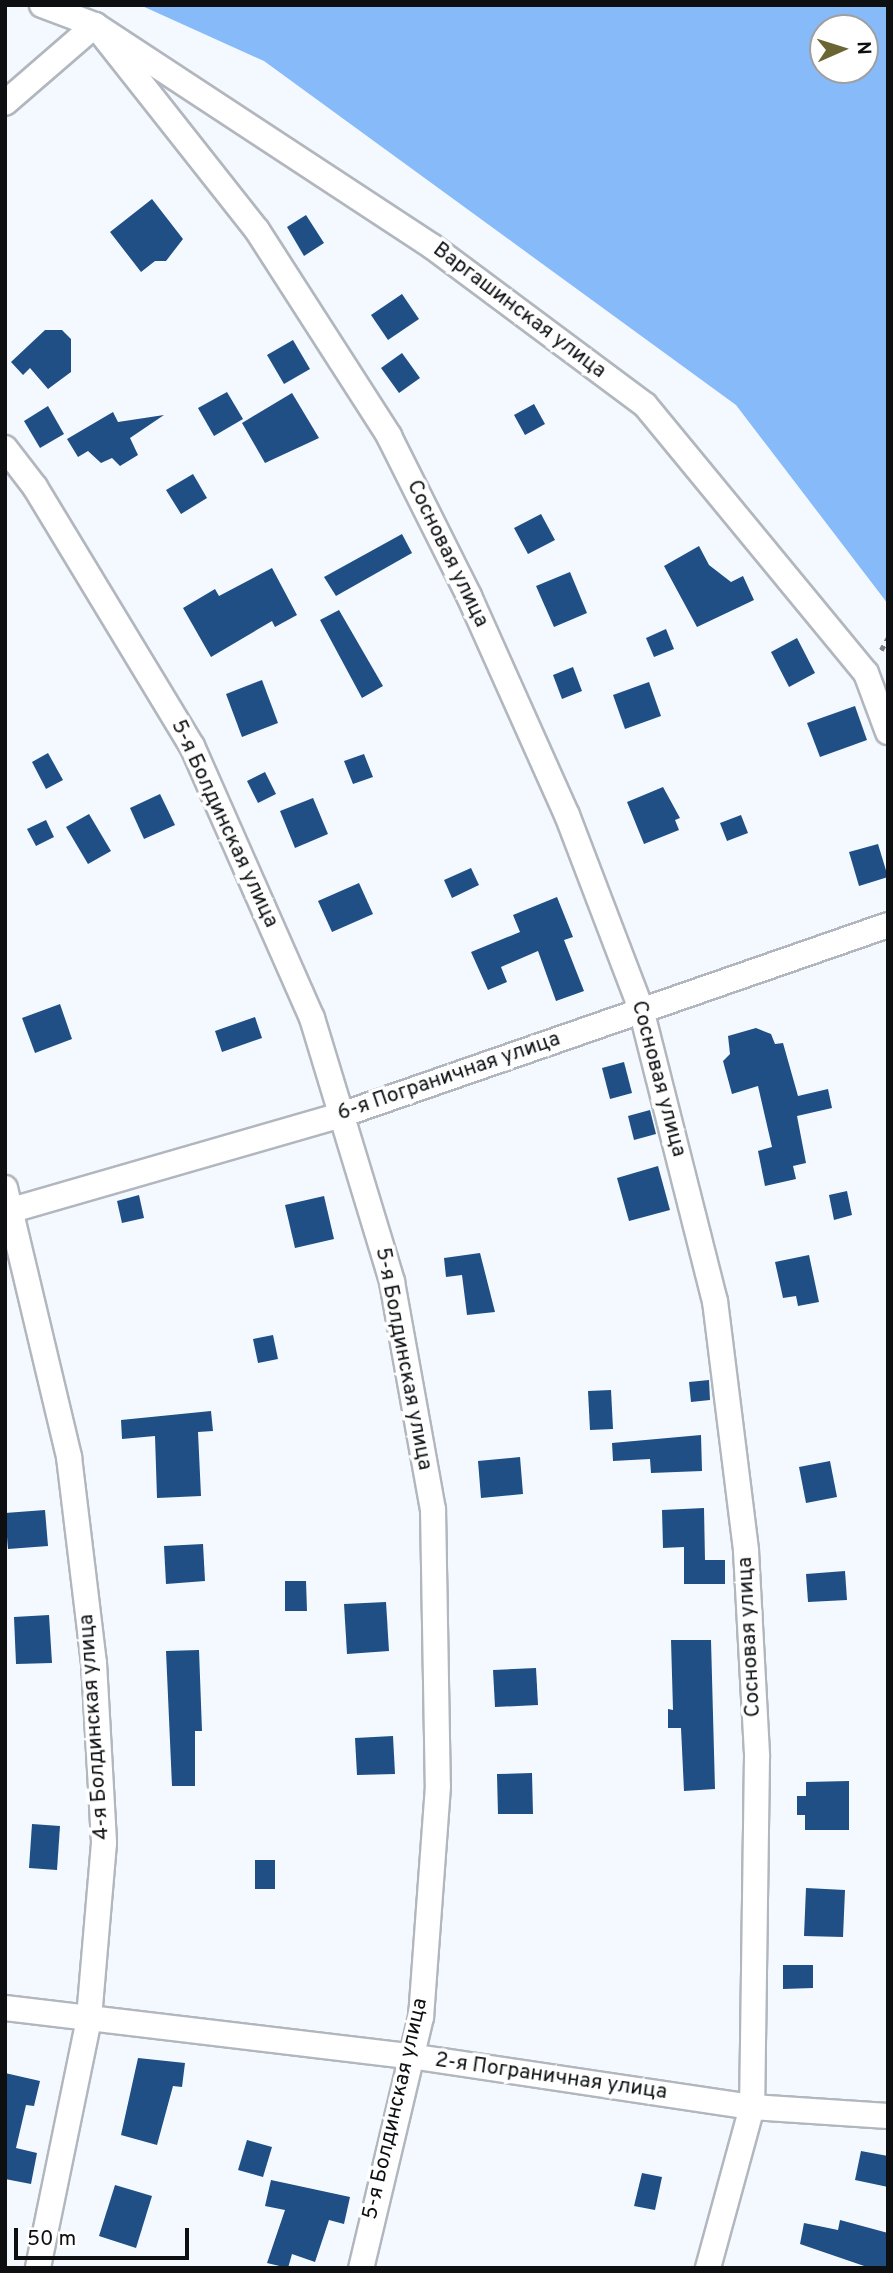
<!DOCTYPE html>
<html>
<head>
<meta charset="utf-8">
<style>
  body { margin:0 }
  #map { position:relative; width:893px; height:2273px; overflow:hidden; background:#f4f9ff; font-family:Overpass,sans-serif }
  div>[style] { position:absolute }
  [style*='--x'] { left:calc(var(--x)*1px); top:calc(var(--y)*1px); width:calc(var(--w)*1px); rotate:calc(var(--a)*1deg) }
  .forest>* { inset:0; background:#87baf8 }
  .building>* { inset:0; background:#1f4f85 }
  .path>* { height:4.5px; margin-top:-2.25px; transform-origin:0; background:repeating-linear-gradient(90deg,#7e8185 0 5px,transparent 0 10px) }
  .roads { filter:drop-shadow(2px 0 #b2b7bf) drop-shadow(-2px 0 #b2b7bf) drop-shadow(0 2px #b2b7bf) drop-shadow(0 -2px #b2b7bf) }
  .minor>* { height:24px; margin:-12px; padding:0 12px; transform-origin:12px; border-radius:12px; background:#fff }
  span { translate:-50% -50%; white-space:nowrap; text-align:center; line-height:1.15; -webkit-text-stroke:7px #fff; paint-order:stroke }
  .street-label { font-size:21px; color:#0d0f11 }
  .frame { position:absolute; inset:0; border:7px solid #0d0f11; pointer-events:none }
  .north { position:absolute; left:809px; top:14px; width:70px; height:70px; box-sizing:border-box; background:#fff; border:2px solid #9e9fa0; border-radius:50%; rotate:87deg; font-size:19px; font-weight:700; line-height:28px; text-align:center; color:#0d0f11 }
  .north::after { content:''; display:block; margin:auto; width:24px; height:32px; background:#6a6532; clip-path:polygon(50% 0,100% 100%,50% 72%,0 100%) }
  .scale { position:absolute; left:14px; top:2228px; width:175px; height:32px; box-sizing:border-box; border:4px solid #0d0f11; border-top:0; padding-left:9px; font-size:21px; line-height:24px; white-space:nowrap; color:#0d0f11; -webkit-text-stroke:5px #fff; paint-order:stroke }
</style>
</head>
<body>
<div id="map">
  <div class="forest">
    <div style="clip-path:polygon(evenodd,140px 5px,888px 5px,888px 604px,736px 405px,264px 61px,140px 5px,823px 28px,865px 28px,865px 70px,823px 70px,823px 28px)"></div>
  </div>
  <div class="building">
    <div style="clip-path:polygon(152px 199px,183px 239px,166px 261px,155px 261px,141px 272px,110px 232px)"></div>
    <div style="clip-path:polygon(306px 215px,324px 243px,304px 256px,287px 227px)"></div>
    <div style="clip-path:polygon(402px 294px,419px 319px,388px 340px,371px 315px)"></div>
    <div style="clip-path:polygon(45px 330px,62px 330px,71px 339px,71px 372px,48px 389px,30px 368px,23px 375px,11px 362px)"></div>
    <div style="clip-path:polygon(293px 340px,310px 369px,284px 384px,267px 355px)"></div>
    <div style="clip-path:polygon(402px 353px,420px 378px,399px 393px,381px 368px)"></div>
    <div style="clip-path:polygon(227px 392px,243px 419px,214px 436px,198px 408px)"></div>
    <div style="clip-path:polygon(292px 393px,319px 438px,265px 463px,242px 423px)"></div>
    <div style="clip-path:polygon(534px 404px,545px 424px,525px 435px,514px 415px)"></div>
    <div style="clip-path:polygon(48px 406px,64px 434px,40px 448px,24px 421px)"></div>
    <div style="clip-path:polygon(113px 412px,118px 422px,164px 415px,130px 438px,138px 455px,120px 466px,112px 458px,101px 463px,88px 451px,78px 457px,67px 439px)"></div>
    <div style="clip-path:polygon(193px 474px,207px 498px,181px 514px,166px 490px)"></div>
    <div style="clip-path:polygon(541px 514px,555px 540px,528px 554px,514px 528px)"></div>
    <div style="clip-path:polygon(402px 534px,412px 553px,336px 596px,324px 577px)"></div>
    <div style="clip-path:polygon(699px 546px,709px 565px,731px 582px,743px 576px,754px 600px,697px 627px,664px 566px)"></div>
    <div style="clip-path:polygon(272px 568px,297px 615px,275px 627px,272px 621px,211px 657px,183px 608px,215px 589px,219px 596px)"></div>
    <div style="clip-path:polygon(570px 572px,587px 613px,554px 627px,536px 586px)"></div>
    <div style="clip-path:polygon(339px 610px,383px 686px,362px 698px,320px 620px)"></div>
    <div style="clip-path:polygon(666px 629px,674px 649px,654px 657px,646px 638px)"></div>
    <div style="clip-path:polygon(797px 638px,815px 673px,789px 687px,771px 652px)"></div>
    <div style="clip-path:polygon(573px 667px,582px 691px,562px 699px,553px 675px)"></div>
    <div style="clip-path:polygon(262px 680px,278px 723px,242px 737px,226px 694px)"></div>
    <div style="clip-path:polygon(649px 682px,661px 716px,625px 729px,613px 695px)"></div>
    <div style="clip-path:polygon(855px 706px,867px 740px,820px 757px,807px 723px)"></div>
    <div style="clip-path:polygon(48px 753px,63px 780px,46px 789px,32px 762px)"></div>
    <div style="clip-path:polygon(364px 754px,373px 777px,353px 784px,344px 761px)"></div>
    <div style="clip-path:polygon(265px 772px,276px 794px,258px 803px,247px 781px)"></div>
    <div style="clip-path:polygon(663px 787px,680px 818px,675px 820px,679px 830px,644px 844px,627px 802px)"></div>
    <div style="clip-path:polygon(160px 794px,175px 825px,144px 839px,130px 808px)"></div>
    <div style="clip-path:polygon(313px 798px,328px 834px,295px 848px,280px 811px)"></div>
    <div style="clip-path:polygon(89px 814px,111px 851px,88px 864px,66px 827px)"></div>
    <div style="clip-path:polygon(741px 815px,748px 833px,727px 841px,720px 823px)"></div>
    <div style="clip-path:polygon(46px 820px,54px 837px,36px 846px,27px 829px)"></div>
    <div style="clip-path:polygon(878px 844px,888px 877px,859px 886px,849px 852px)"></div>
    <div style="clip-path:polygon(471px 868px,479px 885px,452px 898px,444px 880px)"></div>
    <div style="clip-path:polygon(359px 883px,373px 914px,332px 932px,318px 901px)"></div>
    <div style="clip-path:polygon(557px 897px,573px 937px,564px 940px,584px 991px,556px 1001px,538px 951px,501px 967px,507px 982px,488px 990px,471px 952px,520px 932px,513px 915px)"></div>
    <div style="clip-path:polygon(60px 1004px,72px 1039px,35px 1053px,22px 1018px)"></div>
    <div style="clip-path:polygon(255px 1017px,262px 1038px,222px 1052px,215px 1031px)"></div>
    <div style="clip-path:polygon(756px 1028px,771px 1034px,775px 1044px,783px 1043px,798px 1096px,828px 1089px,832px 1108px,797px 1116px,806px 1163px,793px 1166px,796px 1179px,765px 1186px,758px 1151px,772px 1147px,758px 1086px,732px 1094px,723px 1061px,730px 1054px,728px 1036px)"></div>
    <div style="clip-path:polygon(624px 1062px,632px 1093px,610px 1099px,602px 1068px)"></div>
    <div style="clip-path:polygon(650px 1110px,656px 1134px,634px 1140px,628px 1116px)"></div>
    <div style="clip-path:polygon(658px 1166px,670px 1210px,629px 1221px,617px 1178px)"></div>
    <div style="clip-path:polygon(847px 1191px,852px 1215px,834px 1220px,829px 1195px)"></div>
    <div style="clip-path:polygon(139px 1195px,144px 1218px,122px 1223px,117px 1201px)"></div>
    <div style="clip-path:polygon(324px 1196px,334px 1239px,295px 1248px,285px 1205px)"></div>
    <div style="clip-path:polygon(480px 1253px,495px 1312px,467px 1315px,462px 1275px,446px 1277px,444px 1258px)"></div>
    <div style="clip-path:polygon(809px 1255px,819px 1302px,798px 1306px,796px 1296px,783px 1298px,775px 1262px)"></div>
    <div style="clip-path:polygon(273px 1335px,278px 1359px,258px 1363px,253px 1339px)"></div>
    <div style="clip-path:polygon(709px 1380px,710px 1400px,691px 1402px,689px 1382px)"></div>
    <div style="clip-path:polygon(611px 1390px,613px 1429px,590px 1430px,588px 1391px)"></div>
    <div style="clip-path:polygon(211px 1411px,213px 1431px,198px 1432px,201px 1496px,157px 1498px,155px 1436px,122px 1439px,121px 1420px)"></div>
    <div style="clip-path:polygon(701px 1435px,702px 1471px,651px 1473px,650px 1459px,613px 1461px,612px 1443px)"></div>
    <div style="clip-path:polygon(520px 1457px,523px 1494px,481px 1498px,478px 1461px)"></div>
    <div style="clip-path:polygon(830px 1461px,837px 1497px,806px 1503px,799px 1467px)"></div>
    <div style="clip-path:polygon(704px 1508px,705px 1560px,725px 1560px,725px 1584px,684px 1584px,684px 1547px,663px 1548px,662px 1510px)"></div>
    <div style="clip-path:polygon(45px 1510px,48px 1546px,8px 1549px,5px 1513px)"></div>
    <div style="clip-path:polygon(203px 1544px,205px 1581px,166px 1584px,164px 1546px)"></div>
    <div style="clip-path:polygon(845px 1571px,847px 1600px,808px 1602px,806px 1574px)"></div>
    <div style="clip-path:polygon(285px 1581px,306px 1581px,307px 1611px,285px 1611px)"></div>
    <div style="clip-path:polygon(386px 1602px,389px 1651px,347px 1654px,344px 1604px)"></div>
    <div style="clip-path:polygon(49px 1615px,52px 1663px,16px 1664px,14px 1617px)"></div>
    <div style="clip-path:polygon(671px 1640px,711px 1640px,715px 1789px,684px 1791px,681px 1728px,668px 1728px,668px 1709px,673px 1710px)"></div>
    <div style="clip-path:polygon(199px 1650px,202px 1731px,195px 1731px,195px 1786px,172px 1786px,166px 1651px)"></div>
    <div style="clip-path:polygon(536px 1668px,538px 1705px,495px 1707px,493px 1670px)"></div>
    <div style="clip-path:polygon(393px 1736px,395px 1774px,357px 1775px,355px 1738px)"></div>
    <div style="clip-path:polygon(532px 1773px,533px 1814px,498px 1814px,497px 1774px)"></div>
    <div style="clip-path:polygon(849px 1781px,849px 1830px,805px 1830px,805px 1815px,797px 1815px,797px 1796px,806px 1796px,806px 1782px)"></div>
    <div style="clip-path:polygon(32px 1824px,60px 1826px,57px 1870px,29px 1868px)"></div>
    <div style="clip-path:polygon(255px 1860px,275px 1860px,275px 1889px,255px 1889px)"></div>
    <div style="clip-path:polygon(806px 1888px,845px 1890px,843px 1937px,804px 1936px)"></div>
    <div style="clip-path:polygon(783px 1965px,813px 1965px,813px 1988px,783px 1989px)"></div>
    <div style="clip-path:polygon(138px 2058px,185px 2063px,182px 2087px,173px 2086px,157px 2145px,121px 2135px)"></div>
    <div style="clip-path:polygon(5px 2073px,40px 2081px,34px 2106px,26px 2105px,16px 2148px,37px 2153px,31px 2184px,5px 2179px)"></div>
    <div style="clip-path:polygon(247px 2140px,272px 2147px,263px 2177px,238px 2170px)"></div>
    <div style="clip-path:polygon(861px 2151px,888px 2156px,888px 2187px,855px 2180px)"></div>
    <div style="clip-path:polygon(642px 2173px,662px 2177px,655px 2210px,634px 2206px)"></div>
    <div style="clip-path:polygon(271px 2180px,350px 2197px,344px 2224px,329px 2220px,315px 2262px,292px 2254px,288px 2268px,267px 2263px,285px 2210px,265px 2206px)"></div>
    <div style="clip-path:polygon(115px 2185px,152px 2196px,136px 2248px,99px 2236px)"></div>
    <div style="clip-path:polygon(840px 2220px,888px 2233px,888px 2268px,870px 2268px,800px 2244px,804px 2223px,838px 2230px)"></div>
  </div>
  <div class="path">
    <div style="--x:881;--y:650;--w:14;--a:-60"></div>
  </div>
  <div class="roads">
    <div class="minor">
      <div style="--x:42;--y:5;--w:57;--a:20.7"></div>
      <div style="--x:95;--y:25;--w:404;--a:33.3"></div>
      <div style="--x:433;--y:247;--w:264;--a:36.7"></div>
      <div style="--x:645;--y:405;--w:347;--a:50.5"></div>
      <div style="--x:866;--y:673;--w:63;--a:69.6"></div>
      <div style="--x:5;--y:103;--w:119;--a:-40.9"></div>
      <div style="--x:95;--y:25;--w:261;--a:51.7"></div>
      <div style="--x:257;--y:230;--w:245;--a:57.3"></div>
      <div style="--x:389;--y:436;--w:179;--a:63.4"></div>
      <div style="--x:469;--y:596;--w:240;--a:65.9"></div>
      <div style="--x:567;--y:815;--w:208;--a:69.1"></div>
      <div style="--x:641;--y:1009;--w:301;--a:75.8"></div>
      <div style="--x:715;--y:1301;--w:252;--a:82.9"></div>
      <div style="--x:746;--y:1551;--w:206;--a:86.9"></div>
      <div style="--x:757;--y:1757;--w:350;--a:90.8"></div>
      <div style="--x:752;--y:2107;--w:167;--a:105.3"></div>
      <div style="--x:5;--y:448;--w:49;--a:52.4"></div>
      <div style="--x:35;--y:487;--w:303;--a:58.8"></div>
      <div style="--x:192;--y:746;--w:297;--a:66.2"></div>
      <div style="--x:312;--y:1018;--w:276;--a:73.1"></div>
      <div style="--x:392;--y:1282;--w:231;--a:79.8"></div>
      <div style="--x:433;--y:1509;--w:277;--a:89"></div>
      <div style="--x:438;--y:1786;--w:232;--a:94.2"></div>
      <div style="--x:421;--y:2017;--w:258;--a:103.4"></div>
      <div style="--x:5;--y:1188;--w:277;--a:76.6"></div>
      <div style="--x:69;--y:1457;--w:208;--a:83.1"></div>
      <div style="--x:94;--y:1663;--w:180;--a:86.8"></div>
      <div style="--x:104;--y:1843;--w:177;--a:94.9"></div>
      <div style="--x:89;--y:2019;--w:254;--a:101.6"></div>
      <div style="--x:5;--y:1212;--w:350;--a:-16.1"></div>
      <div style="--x:341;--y:1115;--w:579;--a:-19.15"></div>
      <div style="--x:5;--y:2008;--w:408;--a:6.8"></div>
      <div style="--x:410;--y:2056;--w:346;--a:8.5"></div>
      <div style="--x:752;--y:2107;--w:136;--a:3.8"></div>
    </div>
  </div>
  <div class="street-label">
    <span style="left:519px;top:311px;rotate:37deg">Варгашинская улица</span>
    <span style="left:447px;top:554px;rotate:64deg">Сосновая улица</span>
    <span style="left:224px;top:824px;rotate:65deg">5-я Болдинская улица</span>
    <span style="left:449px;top:1077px;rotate:-19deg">6-я Пограничная улица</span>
    <span style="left:658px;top:1079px;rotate:75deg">Сосновая улица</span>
    <span style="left:403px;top:1359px;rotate:79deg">5-я Болдинская улица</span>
    <span style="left:750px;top:1637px;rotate:-93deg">Сосновая улица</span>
    <span style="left:95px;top:1727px;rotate:-94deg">4-я Болдинская улица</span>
    <span style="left:551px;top:2077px;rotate:8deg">2-я Пограничная улица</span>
    <span style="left:396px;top:2109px;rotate:-77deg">5-я Болдинская улица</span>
  </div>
  <div class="frame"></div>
  <div class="north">N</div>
  <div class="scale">50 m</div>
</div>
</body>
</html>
